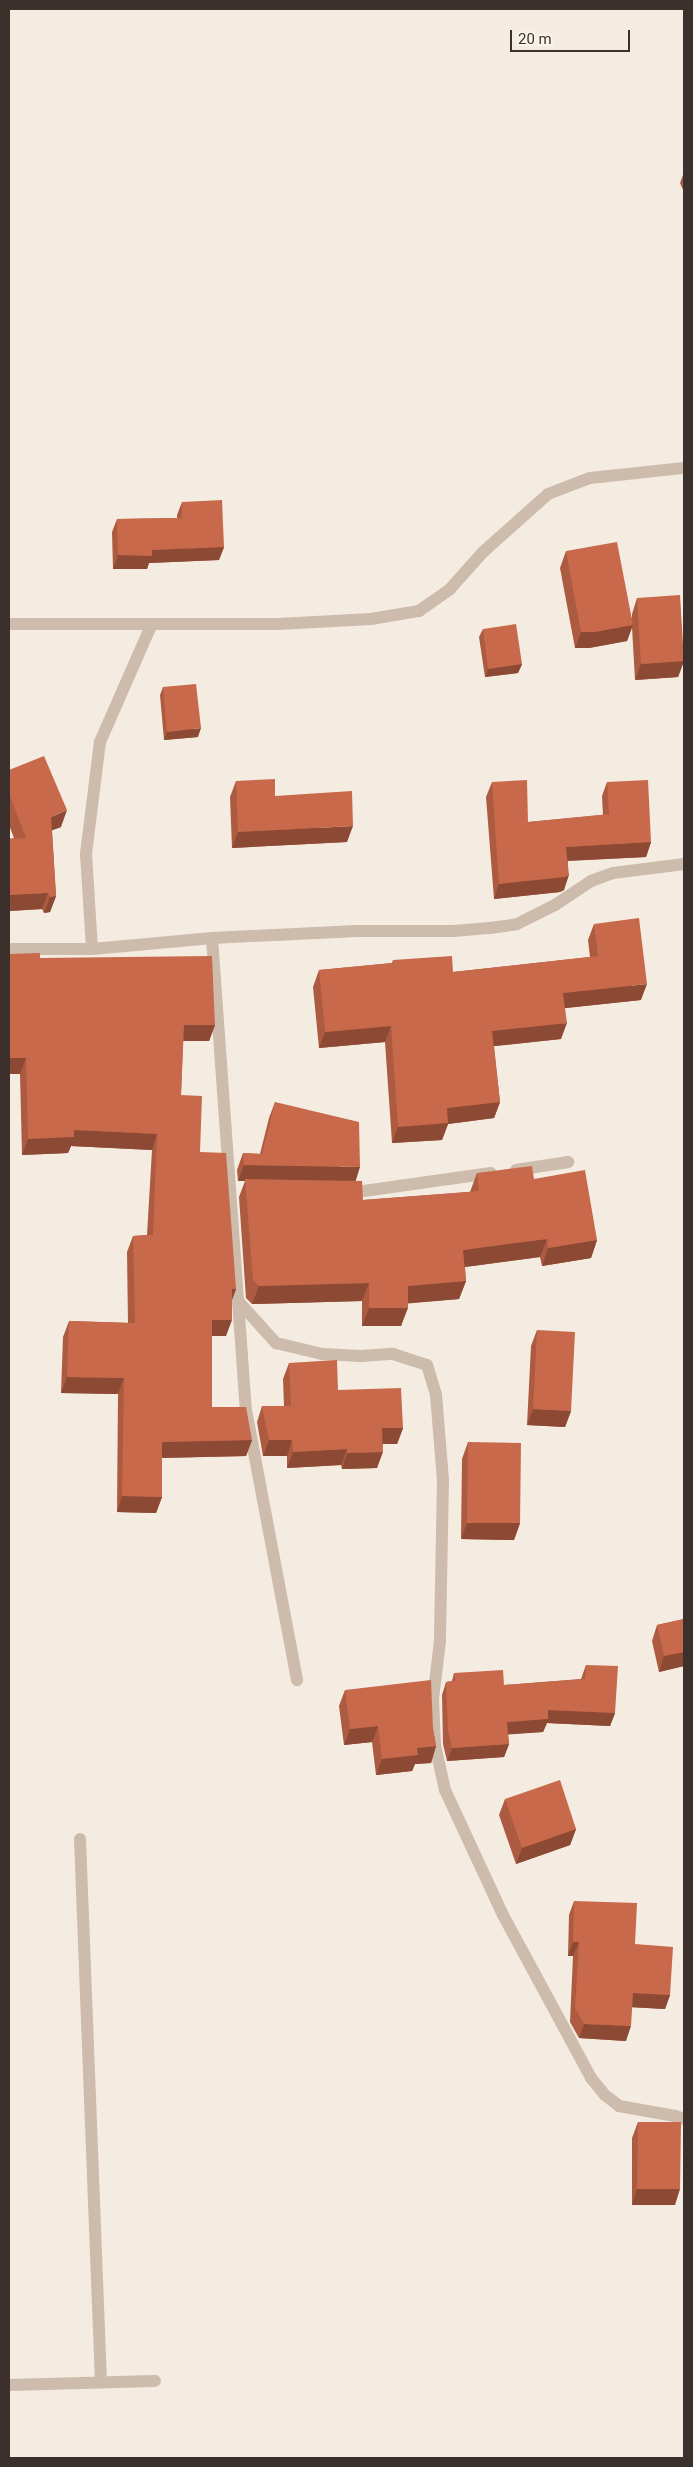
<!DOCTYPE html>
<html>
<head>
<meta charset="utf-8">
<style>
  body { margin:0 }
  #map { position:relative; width:693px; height:2467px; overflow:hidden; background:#f4ebe1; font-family:Roboto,sans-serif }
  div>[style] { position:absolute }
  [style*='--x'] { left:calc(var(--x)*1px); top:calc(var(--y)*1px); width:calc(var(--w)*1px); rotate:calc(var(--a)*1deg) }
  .minor>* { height:12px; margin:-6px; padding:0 6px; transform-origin:6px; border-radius:6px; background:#cdbbac }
  .wall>* { inset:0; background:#ac5a40 }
  .shaded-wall>* { inset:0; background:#8c4a34 }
  .building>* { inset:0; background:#c8694b }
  span { translate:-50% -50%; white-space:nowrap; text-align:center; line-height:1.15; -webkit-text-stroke:5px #fbf5ee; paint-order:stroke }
  .frame { position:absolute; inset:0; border:10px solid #3b302b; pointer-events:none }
  .scale { position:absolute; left:510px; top:30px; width:120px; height:22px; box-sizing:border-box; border:2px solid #3b302b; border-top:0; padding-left:6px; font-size:15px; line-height:18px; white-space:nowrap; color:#3b302b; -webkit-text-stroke:4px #fbf5ee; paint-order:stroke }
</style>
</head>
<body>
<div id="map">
  <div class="minor">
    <div style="--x:9;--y:624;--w:269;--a:0"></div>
    <div style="--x:278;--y:624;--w:93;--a:-3.1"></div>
    <div style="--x:371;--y:619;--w:49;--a:-9.5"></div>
    <div style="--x:419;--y:611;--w:38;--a:-35"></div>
    <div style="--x:450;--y:589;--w:50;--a:-48.3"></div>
    <div style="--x:483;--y:552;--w:87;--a:-41.7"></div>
    <div style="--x:548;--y:494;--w:45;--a:-20.9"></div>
    <div style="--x:590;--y:478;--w:95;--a:-6.1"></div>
    <div style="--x:212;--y:938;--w:473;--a:85.9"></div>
    <div style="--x:246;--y:1410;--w:275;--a:79.3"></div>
    <div style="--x:9;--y:949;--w:83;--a:0"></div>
    <div style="--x:92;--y:949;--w:121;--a:-5.2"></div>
    <div style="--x:212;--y:938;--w:145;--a:-2.8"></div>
    <div style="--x:357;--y:931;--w:97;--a:0"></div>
    <div style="--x:454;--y:931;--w:36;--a:-5"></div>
    <div style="--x:490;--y:928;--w:27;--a:-8"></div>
    <div style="--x:517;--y:924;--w:42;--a:-26.6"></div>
    <div style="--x:555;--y:905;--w:43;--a:-33.7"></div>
    <div style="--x:591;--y:881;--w:23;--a:-20"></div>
    <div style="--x:613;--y:873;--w:72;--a:-7.2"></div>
    <div style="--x:92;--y:949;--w:95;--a:-93.6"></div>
    <div style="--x:86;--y:854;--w:113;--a:-82.9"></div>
    <div style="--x:100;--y:742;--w:127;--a:-66.3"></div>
    <div style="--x:516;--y:1170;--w:53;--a:-8.7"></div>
    <div style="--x:345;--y:1191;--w:19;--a:0"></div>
    <div style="--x:364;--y:1191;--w:128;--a:-8.1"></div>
    <div style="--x:238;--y:1301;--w:57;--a:47.9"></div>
    <div style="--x:276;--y:1343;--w:47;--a:13.4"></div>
    <div style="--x:322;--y:1354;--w:39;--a:3"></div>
    <div style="--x:361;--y:1356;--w:32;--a:-4"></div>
    <div style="--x:393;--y:1354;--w:36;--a:18"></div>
    <div style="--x:427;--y:1365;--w:31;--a:73"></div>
    <div style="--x:436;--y:1395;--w:85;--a:85.3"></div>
    <div style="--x:443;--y:1480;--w:161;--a:91.1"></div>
    <div style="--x:440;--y:1641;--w:58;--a:96.9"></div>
    <div style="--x:433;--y:1699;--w:46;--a:87.5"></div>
    <div style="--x:435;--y:1745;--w:46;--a:77.5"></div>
    <div style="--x:445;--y:1790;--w:138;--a:65.1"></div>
    <div style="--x:503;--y:1915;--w:185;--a:61.6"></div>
    <div style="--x:591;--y:2078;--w:22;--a:51"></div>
    <div style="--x:605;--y:2095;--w:18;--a:38"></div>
    <div style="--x:619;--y:2106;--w:57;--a:10.1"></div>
    <div style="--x:675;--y:2116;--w:9;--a:18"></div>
    <div style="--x:80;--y:1839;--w:543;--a:87.79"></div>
    <div style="--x:9;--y:2385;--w:146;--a:-1.6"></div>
  </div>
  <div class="wall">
    <div style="clip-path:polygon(684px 172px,684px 192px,680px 183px)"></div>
    <div style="clip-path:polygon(182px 502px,224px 547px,219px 560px,149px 563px,147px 569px,113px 569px,112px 532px,117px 519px,177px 518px,177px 515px)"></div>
    <div style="clip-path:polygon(684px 503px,684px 528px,683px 505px)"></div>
    <div style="clip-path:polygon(566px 551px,632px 618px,632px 614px,637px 598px,684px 661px,678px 677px,635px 680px,632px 627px,627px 641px,589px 648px,575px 648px,560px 568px)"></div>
    <div style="clip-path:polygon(483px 629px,522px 664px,518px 673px,485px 677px,479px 637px)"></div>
    <div style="clip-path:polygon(163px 687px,198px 737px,164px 740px,160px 695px)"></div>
    <div style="clip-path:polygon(9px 770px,61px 827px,52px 830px,56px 896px,50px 912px,44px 913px,42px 909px,9px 911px,9px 839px,14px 838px,9px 825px)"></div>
    <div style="clip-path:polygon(236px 781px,347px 842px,232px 848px,230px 797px)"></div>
    <div style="clip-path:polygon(492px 782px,528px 822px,603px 815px,602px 796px,607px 782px,651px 842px,646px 857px,568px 861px,564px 890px,560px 892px,494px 899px,486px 797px)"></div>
    <div style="clip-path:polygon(594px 924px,641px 1000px,565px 1008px,561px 1039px,494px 1046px,500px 1102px,494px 1118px,448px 1124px,442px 1140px,392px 1143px,385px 1042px,319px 1048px,313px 987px,319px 970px,392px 963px,393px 960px,453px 972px,590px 957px,588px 940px)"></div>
    <div style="clip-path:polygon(9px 954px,40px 958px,215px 1025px,209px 1041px,183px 1041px,181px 1095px,200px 1152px,236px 1289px,232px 1300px,226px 1336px,212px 1336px,212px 1407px,252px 1440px,246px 1456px,162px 1458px,162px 1497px,156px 1513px,117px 1512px,118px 1394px,61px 1393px,63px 1337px,69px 1321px,128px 1323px,127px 1252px,133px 1236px,147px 1235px,152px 1150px,71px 1146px,68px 1153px,22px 1155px,20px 1074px,9px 1074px)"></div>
    <div style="clip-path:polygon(275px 1102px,355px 1181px,363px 1200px,470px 1192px,477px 1173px,534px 1179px,597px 1240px,591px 1258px,542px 1266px,540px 1257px,465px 1267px,466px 1281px,459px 1299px,408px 1303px,401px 1326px,362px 1326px,362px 1301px,252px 1304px,246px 1298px,239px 1197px,245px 1181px,238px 1181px,237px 1170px,243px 1153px,260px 1154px,269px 1118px)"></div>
    <div style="clip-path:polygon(537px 1330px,571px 1411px,565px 1427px,527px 1425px,531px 1346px)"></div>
    <div style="clip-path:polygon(289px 1363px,338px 1390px,403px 1428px,397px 1444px,383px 1444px,377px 1468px,342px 1469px,341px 1465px,287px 1468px,287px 1456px,263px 1456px,257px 1422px,262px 1406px,284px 1406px,283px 1379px)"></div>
    <div style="clip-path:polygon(468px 1442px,520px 1523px,514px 1540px,461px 1539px,462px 1459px)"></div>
    <div style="clip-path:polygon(684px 1619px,684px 1666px,659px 1672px,652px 1641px,657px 1625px)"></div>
    <div style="clip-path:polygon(586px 1665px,615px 1713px,610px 1726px,547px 1723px,543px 1732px,508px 1734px,509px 1744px,504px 1757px,447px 1761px,443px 1744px,442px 1695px,446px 1682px,452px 1681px,454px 1673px,504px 1685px,581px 1679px)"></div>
    <div style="clip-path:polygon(345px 1690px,433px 1729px,436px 1746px,431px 1763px,415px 1764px,412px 1771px,376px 1775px,372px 1742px,344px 1745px,339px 1706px)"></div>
    <div style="clip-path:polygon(505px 1799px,576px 1829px,570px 1845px,516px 1864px,499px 1815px)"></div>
    <div style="clip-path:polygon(574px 1901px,635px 1944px,670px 1995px,665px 2009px,632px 2007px,626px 2041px,579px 2038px,570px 2022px,573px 1956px,568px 1956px,569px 1915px)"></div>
    <div style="clip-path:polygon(638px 2122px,675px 2205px,632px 2205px,632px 2138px)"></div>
  </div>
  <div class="shaded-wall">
    <div style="clip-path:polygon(224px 547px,219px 560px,149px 563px,147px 569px,113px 569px,118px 555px,152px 550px)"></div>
    <div style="clip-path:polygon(633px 625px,627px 641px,589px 648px,575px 648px,581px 632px)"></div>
    <div style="clip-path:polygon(684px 661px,678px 677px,635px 680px,641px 664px)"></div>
    <div style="clip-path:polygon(522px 664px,518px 673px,485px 677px,488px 669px)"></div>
    <div style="clip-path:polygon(201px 728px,198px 737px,164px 740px,167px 732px)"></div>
    <div style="clip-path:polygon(67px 810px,61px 827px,45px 833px,51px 817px)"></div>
    <div style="clip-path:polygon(353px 826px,347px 842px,232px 848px,238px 832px)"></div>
    <div style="clip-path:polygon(651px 842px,646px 857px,561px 861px,566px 847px)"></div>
    <div style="clip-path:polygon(569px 875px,564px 890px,560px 892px,494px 899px,499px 884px)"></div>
    <div style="clip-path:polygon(48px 893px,42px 909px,9px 911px,9px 895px)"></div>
    <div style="clip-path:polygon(56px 896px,50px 912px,44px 913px,50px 897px)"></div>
    <div style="clip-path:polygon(647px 984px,641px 1000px,557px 1009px,563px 993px)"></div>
    <div style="clip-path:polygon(567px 1023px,561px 1039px,486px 1047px,492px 1031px)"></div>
    <div style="clip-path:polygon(184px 1025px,215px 1025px,209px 1041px,178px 1041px)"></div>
    <div style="clip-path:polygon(391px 1026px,385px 1042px,319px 1048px,325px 1032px)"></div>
    <div style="clip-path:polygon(9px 1058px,26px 1058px,20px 1074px,9px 1074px)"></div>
    <div style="clip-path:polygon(500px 1102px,494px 1118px,448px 1124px,442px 1140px,392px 1143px,398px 1127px,447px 1108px)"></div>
    <div style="clip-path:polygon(74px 1130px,157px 1134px,152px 1150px,71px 1146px,68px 1153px,22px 1155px,28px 1139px)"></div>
    <div style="clip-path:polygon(244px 1165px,360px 1167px,355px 1183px,245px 1179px,245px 1181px,238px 1181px)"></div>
    <div style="clip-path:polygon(547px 1239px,540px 1257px,457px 1268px,463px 1250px)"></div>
    <div style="clip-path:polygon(597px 1240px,591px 1258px,542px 1266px,548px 1248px)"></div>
    <div style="clip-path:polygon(466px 1281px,459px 1299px,402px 1304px,408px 1286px)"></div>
    <div style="clip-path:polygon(369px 1283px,362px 1301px,252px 1304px,259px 1286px)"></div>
    <div style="clip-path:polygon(232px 1289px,236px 1289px,230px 1305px)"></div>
    <div style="clip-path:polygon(369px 1308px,408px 1308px,401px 1326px,362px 1326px)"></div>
    <div style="clip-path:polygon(212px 1320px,232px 1320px,226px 1336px,206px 1336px)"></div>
    <div style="clip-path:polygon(67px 1377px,124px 1378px,118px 1394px,61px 1393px)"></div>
    <div style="clip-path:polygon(533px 1409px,571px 1411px,565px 1427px,527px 1425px)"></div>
    <div style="clip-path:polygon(382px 1428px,403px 1428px,397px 1444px,376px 1444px)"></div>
    <div style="clip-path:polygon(252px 1440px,246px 1456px,156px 1458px,162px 1442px)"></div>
    <div style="clip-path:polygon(269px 1440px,292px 1440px,287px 1456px,263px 1456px)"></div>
    <div style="clip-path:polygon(347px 1449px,341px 1465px,287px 1468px,293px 1452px)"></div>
    <div style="clip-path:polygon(383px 1452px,377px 1468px,342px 1469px,347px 1453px)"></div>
    <div style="clip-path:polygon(122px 1496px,162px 1497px,156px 1513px,117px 1512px)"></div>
    <div style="clip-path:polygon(467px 1523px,520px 1523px,514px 1540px,461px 1539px)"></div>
    <div style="clip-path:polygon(684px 1652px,684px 1666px,659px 1672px,664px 1656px)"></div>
    <div style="clip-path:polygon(548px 1710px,615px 1713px,610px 1726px,547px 1723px,543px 1732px,502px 1735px,507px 1722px)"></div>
    <div style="clip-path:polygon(378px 1726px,372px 1742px,344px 1745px,350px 1729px)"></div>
    <div style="clip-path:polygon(509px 1744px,504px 1757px,447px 1761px,452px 1748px)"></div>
    <div style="clip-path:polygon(436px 1746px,431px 1763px,415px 1764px,412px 1771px,376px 1775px,382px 1759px,417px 1748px)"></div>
    <div style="clip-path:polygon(576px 1829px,570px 1845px,516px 1864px,522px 1848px)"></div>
    <div style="clip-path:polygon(573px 1942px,579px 1942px,573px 1956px,568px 1956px)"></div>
    <div style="clip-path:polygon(633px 1993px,670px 1995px,665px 2009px,627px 2007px)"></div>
    <div style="clip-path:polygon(584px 2024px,631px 2026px,626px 2041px,579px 2038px)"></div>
    <div style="clip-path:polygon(637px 2189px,680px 2189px,675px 2205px,632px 2205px)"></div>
  </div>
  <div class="building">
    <div style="clip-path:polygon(222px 500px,224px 547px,152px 550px,152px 556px,118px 555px,117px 519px,182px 518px,182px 502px)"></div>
    <div style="clip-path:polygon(617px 542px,633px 625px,595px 632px,581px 632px,566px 551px)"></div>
    <div style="clip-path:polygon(680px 595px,684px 661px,641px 664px,637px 598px)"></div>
    <div style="clip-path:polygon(516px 624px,522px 664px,488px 669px,483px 629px)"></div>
    <div style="clip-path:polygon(196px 684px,201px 728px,167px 732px,163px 687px)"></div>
    <div style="clip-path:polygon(44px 756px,67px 810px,51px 817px,56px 896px,50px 897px,48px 893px,9px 895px,9px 839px,26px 838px,9px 794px,9px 770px)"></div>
    <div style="clip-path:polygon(275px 779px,275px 796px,352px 791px,353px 826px,238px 832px,236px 781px)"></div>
    <div style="clip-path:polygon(527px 780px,528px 822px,609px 814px,607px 782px,648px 780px,651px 842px,566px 847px,569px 875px,565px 877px,499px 884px,492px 782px)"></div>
    <div style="clip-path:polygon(639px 918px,647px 984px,563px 993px,567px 1023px,492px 1031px,500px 1102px,447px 1108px,448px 1123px,398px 1127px,391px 1026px,325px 1032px,319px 970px,393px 963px,393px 960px,452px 956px,453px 972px,598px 956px,594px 924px)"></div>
    <div style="clip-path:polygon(40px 953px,40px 958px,212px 956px,215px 1025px,184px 1025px,181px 1095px,202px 1096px,200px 1152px,226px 1153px,236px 1289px,232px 1289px,232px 1320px,212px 1320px,212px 1407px,246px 1407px,252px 1440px,162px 1442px,162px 1497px,122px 1496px,124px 1378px,67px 1377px,69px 1321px,135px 1323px,133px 1236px,153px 1235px,157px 1134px,74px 1130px,74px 1137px,28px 1139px,26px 1058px,9px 1058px,9px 954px)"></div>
    <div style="clip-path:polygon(275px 1102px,359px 1122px,360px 1167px,244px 1165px,243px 1153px,262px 1154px)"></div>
    <div style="clip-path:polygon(532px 1166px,534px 1179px,585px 1170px,597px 1240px,548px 1248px,547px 1239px,463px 1250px,466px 1281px,408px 1286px,408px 1308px,369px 1308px,369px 1283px,259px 1286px,253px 1280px,245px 1179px,362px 1181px,363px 1200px,479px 1191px,477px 1173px)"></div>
    <div style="clip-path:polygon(537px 1330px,575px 1332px,571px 1411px,533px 1409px)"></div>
    <div style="clip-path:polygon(337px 1360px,338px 1390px,401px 1388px,403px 1428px,382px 1428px,383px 1452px,347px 1453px,347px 1449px,293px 1452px,292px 1440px,269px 1440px,262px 1406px,291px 1406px,289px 1363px)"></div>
    <div style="clip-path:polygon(468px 1442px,521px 1443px,520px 1523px,467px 1523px)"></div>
    <div style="clip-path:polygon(684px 1619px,684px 1652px,664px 1656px,657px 1625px)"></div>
    <div style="clip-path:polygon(586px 1665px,618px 1666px,615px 1713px,548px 1710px,548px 1719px,507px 1722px,509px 1744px,452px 1748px,448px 1731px,446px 1682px,455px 1681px,454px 1673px,503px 1670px,504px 1685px,585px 1679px)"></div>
    <div style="clip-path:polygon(431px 1680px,433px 1729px,436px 1746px,417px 1748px,418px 1755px,382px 1759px,378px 1726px,350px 1729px,345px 1690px)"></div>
    <div style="clip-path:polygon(560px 1780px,576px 1829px,522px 1848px,505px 1799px)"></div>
    <div style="clip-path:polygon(574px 1901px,637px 1903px,635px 1944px,673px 1947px,670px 1995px,633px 1993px,631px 2026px,584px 2024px,575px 2008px,579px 1942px,573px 1942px)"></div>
    <div style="clip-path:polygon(638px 2122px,681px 2122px,680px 2189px,637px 2189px)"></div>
  </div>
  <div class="frame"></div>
  <div class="scale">20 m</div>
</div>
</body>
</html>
